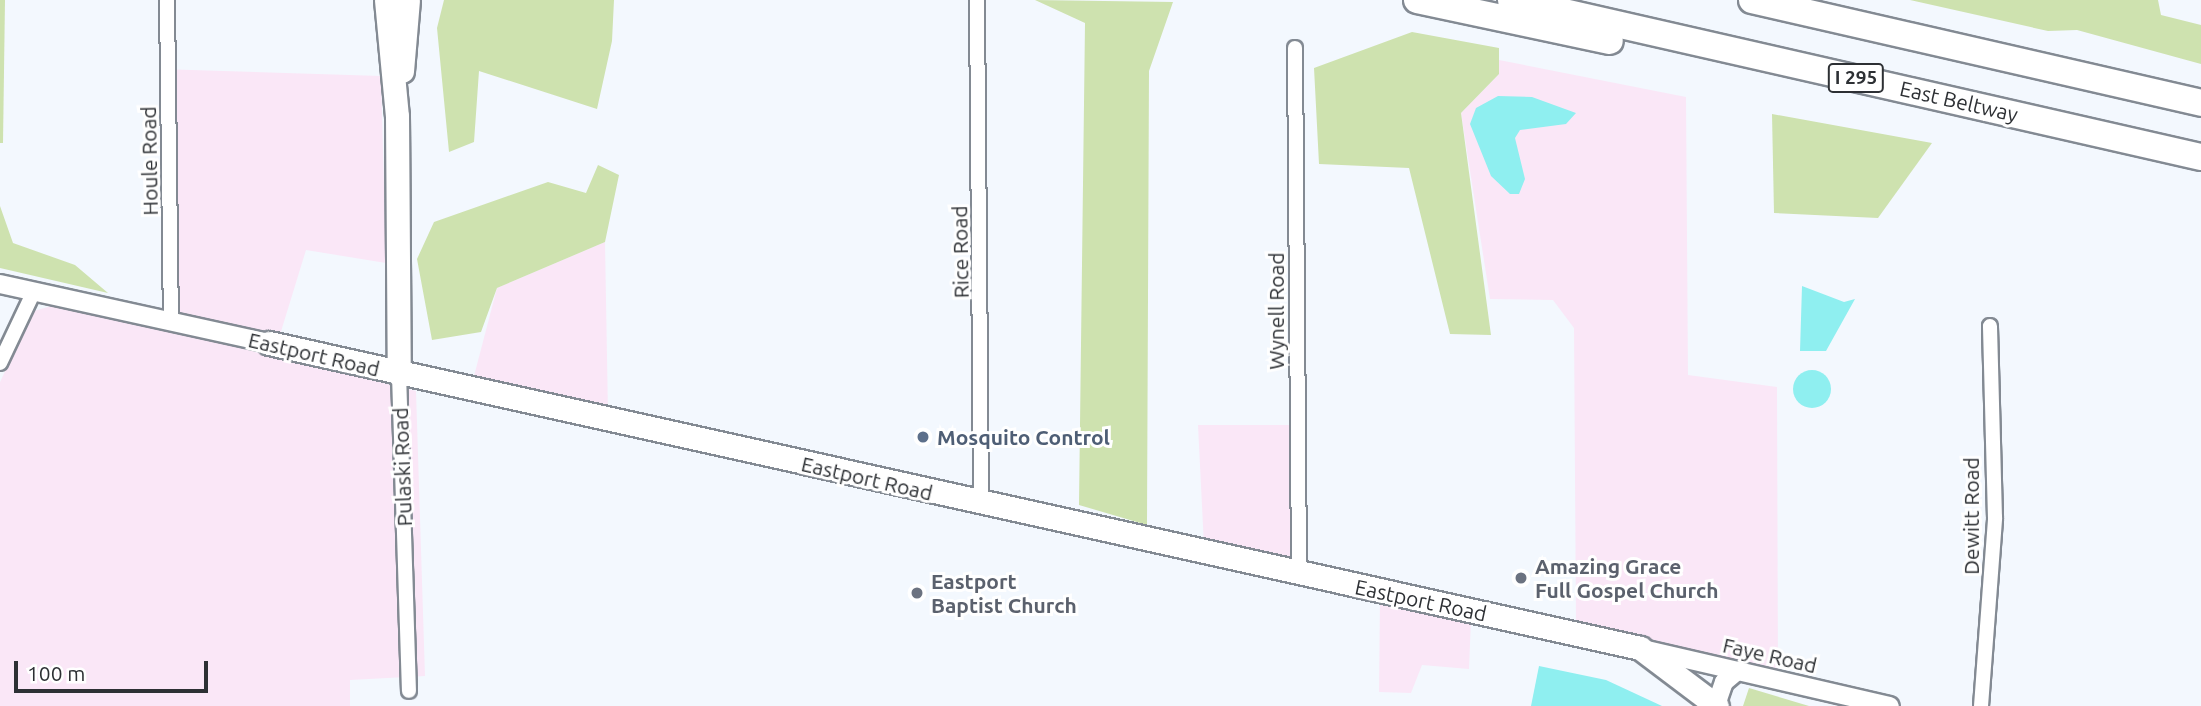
<!DOCTYPE html>
<html>
<head>
<meta charset="utf-8">
<style>
  body { margin:0 }
  #map { position:relative; width:2201px; height:706px; overflow:hidden; background:#f3f8fe; font-family:Ubuntu,sans-serif }
  div>[style] { position:absolute }
  [style*='--x'] { left:calc(var(--x)*1px); top:calc(var(--y)*1px); width:calc(var(--w)*1px); rotate:calc(var(--a)*1deg) }
  .commercial>* { inset:0; background:#fae7f7 }
  .green>* { inset:0; background:#cee2af }
  .water>* { inset:0; background:#8feff0 }
  .round { border-radius:50% }
  .roads { filter:drop-shadow(2px 0 #838a93) drop-shadow(-2px 0 #838a93) drop-shadow(0 2px #838a93) drop-shadow(0 -2px #838a93) }
  .minor>* { height:14px; margin:-7px; padding:0 7px; transform-origin:7px; border-radius:7px; background:#fff }
  .tertiary>* { height:18px; margin:-9px; padding:0 9px; transform-origin:9px; border-radius:9px; background:#fff }
  .primary>* { height:23px; margin:-11.5px; padding:0 11.5px; transform-origin:11.5px; border-radius:11.5px; background:#fff }
  .motorway>* { height:26px; margin:-13px; padding:0 13px; transform-origin:13px; border-radius:13px; background:#fff }
  .dots>* { width:19px; height:19px; translate:-50% -50%; box-sizing:border-box; border:4px solid #fff; border-radius:50% }
  span { translate:-50% -50%; white-space:nowrap; text-align:center; line-height:1.15; -webkit-text-stroke:6px #fff; paint-order:stroke }
  .shield-label span { padding:2px 5px; background:#fff; border:2px solid; border-radius:5px; -webkit-text-stroke-width:0 }
  .shield-label { font-size:19px; color:#2d3034; font-weight:700 }
  .street-label { font-size:21px; color:#2d3034 }
  .service-label { font-size:21px; color:#4e5e75; font-weight:700 }
  .left { translate:0 -50%; text-align:left }
  .worship-label { font-size:21px; color:#5b616d; font-weight:700 }
  .scale { position:absolute; left:14px; top:661px; width:194px; height:32px; box-sizing:border-box; border:4px solid #2d3034; border-top:0; padding-left:9px; font-size:21px; line-height:24px; white-space:nowrap; color:#2d3034; -webkit-text-stroke:5px #fff; paint-order:stroke }
</style>
</head>
<body>
<div id="map">
  <div class="commercial">
    <div style="clip-path:polygon(1499px 60px,1686px 97px,1688px 375px,1777px 387px,1778px 673px,1576px 625px,1574px 328px,1553px 300px,1490px 299px,1461px 113px,1499px 74px)"></div>
    <div style="clip-path:polygon(159px 69px,381px 76px,386px 263px,306px 250px,279px 338px,164px 313px)"></div>
    <div style="clip-path:polygon(605px 242px,608px 413px,474px 376px,497px 288px)"></div>
    <div style="clip-path:polygon(58px 304px,416px 391px,425px 676px,350px 680px,350px 706px,0 706px,0 382px,34px 311px)"></div>
    <div style="clip-path:polygon(1198px 425px,1294px 425px,1295px 565px,1204px 546px)"></div>
    <div style="clip-path:polygon(1380px 598px,1471px 619px,1469px 669px,1422px 665px,1411px 693px,1379px 692px)"></div>
  </div>
  <div class="green">
    <div style="clip-path:polygon(0 0,5px 0,3px 143px,0 143px)"></div>
    <div style="clip-path:polygon(444px 0,614px 0,612px 41px,597px 109px,479px 71px,474px 142px,449px 152px,437px 28px)"></div>
    <div style="clip-path:polygon(1035px 0,1173px 2px,1149px 71px,1147px 525px,1079px 505px,1085px 23px)"></div>
    <div style="clip-path:polygon(1910px 0,2158px 0,2161px 15px,2201px 25px,2201px 64px,2077px 30px,2048px 31px)"></div>
    <div style="clip-path:polygon(1412px 32px,1499px 48px,1499px 74px,1461px 113px,1491px 335px,1450px 334px,1409px 168px,1319px 164px,1314px 68px)"></div>
    <div style="clip-path:polygon(1772px 114px,1932px 143px,1878px 218px,1774px 213px)"></div>
    <div style="clip-path:polygon(598px 165px,619px 175px,605px 242px,497px 288px,481px 332px,432px 340px,417px 259px,434px 222px,548px 182px,586px 193px)"></div>
    <div style="clip-path:polygon(0 206px,13px 243px,75px 265px,108px 293px,0 268px)"></div>
    <div style="clip-path:polygon(1749px 688px,1809px 706px,1743px 706px)"></div>
  </div>
  <div class="water">
    <div style="clip-path:polygon(1498px 96px,1532px 97px,1576px 113px,1566px 124px,1520px 130px,1515px 138px,1525px 179px,1519px 194px,1510px 194px,1491px 176px,1470px 124px,1476px 108px)"></div>
    <div style="clip-path:polygon(1802px 286px,1844px 302px,1855px 299px,1826px 351px,1800px 351px)"></div>
    <div class="round" style="left:1793px;top:370px;width:38px;height:38px"></div>
    <div style="clip-path:polygon(1539px 666px,1606px 680px,1662px 706px,1531px 706px)"></div>
  </div>
  <div class="roads">
    <div class="minor">
      <div style="--x:167;--y:0;--w:321;--a:89.3"></div>
      <div style="--x:977;--y:0;--w:503;--a:89.54"></div>
      <div style="--x:1295;--y:48;--w:525;--a:89.56"></div>
      <div style="--x:0;--y:363;--w:80;--a:-64.7"></div>
      <div style="--x:399;--y:374;--w:317;--a:88.2"></div>
      <div style="--x:1981;--y:706;--w:189;--a:-85.7"></div>
      <div style="--x:1995;--y:518;--w:192;--a:-91.5"></div>
    </div>
    <div class="tertiary">
      <div style="--x:0;--y:284;--w:275;--a:12.4"></div>
      <div style="--x:1647;--y:650;--w:249;--a:13"></div>
      <div style="--x:1716;--y:705;--w:24;--a:-71"></div>
      <div style="--x:1724;--y:682;--w:17;--a:-40"></div>
    </div>
    <div class="primary">
      <div style="--x:386;--y:0;--w:117;--a:84.6"></div>
      <div style="--x:397;--y:116;--w:258;--a:89.6"></div>
      <div style="--x:402;--y:71;--w:71;--a:-85.2"></div>
      <div style="--x:269;--y:343;--w:1405;--a:12.54"></div>
      <div style="--x:1640;--y:648;--w:96;--a:37"></div>
    </div>
    <div class="motorway">
      <div style="--x:1417;--y:0;--w:197;--a:12"></div>
      <div style="--x:1511;--y:0;--w:708;--a:12.82"></div>
      <div style="--x:1752;--y:0;--w:461;--a:12.9"></div>
    </div>
  </div>
  <div class="dots">
    <div style="left:923px;top:437px;background:#5c6f8a"></div>
    <div style="left:1521px;top:578px;background:#6b7280"></div>
    <div style="left:917px;top:593px;background:#6b7280"></div>
  </div>
  <div class="shield-label">
    <span style="left:1856px;top:78px">I 295</span>
  </div>
  <div class="street-label">
    <span style="left:1959px;top:101px;rotate:13deg">East Beltway</span>
    <span style="left:149px;top:161px;rotate:-91deg">Houle Road</span>
    <span style="left:960px;top:252px;rotate:-91deg">Rice Road</span>
    <span style="left:1276px;top:311px;rotate:-90deg">Wynell Road</span>
    <span style="left:314px;top:354px;rotate:13deg">Eastport Road</span>
    <span style="left:402px;top:467px;rotate:-92deg">Pulaski Road</span>
    <span style="left:867px;top:478px;rotate:13deg">Eastport Road</span>
    <span style="left:1971px;top:516px;rotate:-90deg">Dewitt Road</span>
    <span style="left:1421px;top:600px;rotate:12deg">Eastport Road</span>
    <span style="left:1770px;top:655px;rotate:13deg">Faye Road</span>
  </div>
  <div class="service-label">
    <span class="left" style="left:937px;top:437px">Mosquito Control</span>
  </div>
  <div class="worship-label">
    <span class="left" style="left:1535px;top:578px">Amazing Grace<br>Full Gospel Church</span>
    <span class="left" style="left:931px;top:593px">Eastport<br>Baptist Church</span>
  </div>
  <div class="scale">100 m</div>
</div>
</body>
</html>
